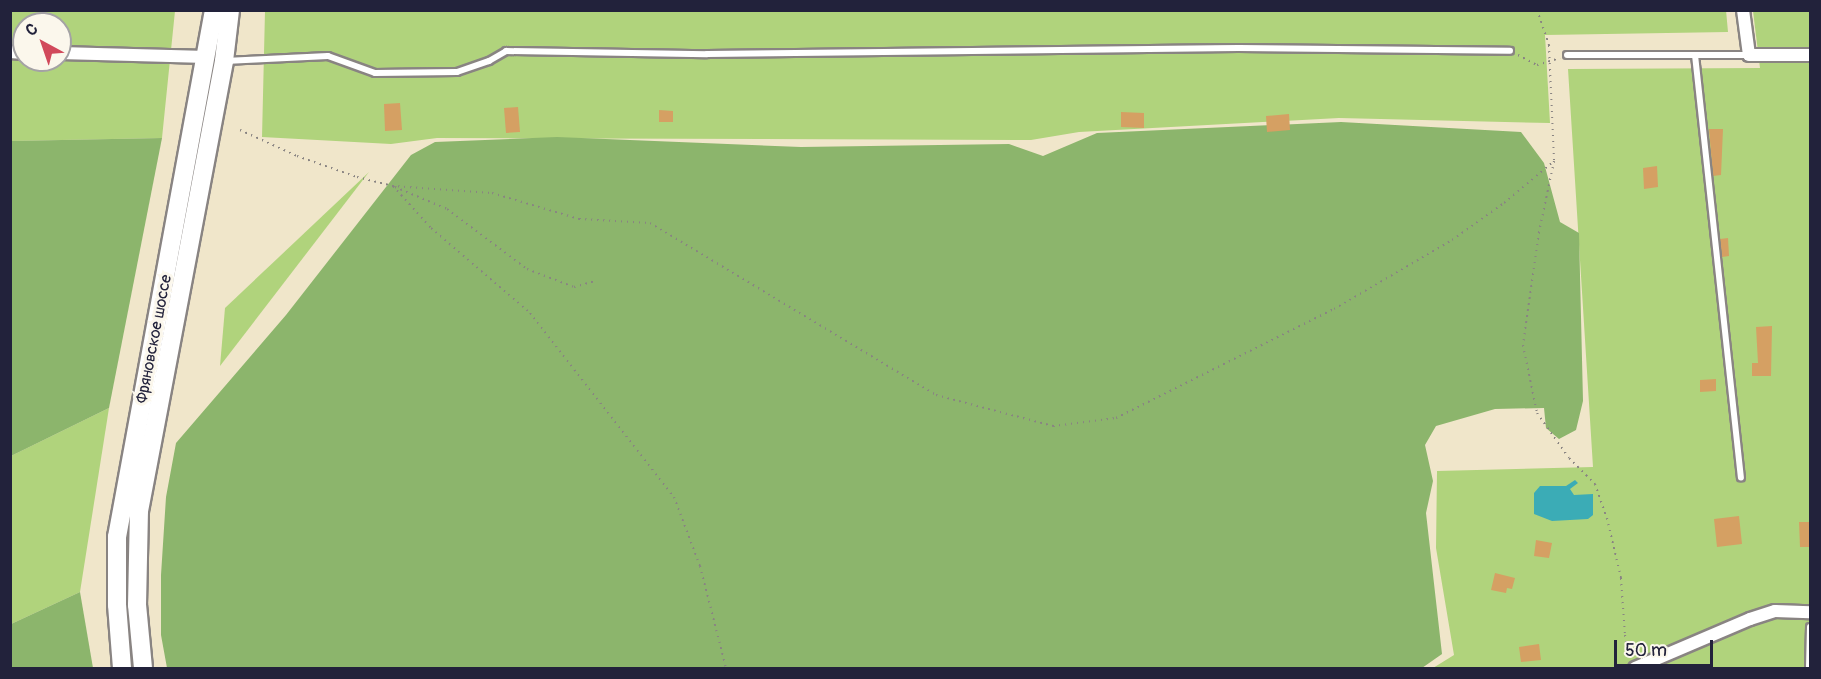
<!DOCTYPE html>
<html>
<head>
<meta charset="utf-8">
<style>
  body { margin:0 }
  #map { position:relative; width:1821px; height:679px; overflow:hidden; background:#f0e6ca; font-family:Pangolin,sans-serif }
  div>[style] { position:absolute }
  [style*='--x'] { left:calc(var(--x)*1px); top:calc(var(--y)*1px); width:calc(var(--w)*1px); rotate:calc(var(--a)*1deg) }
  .green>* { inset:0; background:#b0d37c }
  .forest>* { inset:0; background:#8cb56c }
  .water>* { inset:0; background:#3bacb6 }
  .building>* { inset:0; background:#d5a063 }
  .path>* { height:2px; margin-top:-1px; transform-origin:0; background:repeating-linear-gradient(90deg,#898482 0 1.5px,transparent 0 6px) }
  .roads { filter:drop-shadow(2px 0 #898482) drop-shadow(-2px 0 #898482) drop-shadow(0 2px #898482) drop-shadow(0 -2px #898482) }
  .service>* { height:6px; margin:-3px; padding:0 3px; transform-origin:3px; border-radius:3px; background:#fff }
  .minor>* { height:12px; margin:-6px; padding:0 6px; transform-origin:6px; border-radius:6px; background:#fff }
  .primary>* { height:18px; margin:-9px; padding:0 9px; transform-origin:9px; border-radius:9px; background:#fff }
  span { translate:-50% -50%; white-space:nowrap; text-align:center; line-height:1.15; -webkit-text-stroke:6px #fbf7ec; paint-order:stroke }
  .street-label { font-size:16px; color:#22223b }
  .frame { position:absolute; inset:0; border:12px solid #22223b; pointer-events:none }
  .north { position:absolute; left:12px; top:12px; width:60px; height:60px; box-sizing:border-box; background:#fbf7ec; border:2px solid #a4a2a5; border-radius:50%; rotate:320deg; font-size:16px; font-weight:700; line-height:24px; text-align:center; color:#22223b }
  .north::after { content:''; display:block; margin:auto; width:21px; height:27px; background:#d1495b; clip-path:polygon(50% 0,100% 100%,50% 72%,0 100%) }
  .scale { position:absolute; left:1614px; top:640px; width:99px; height:27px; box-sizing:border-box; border:3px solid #22223b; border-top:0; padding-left:8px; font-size:18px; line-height:21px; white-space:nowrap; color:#22223b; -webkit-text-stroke:4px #fbf7ec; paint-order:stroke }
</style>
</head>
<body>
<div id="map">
  <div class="green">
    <div style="clip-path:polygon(1726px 10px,1728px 32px,1545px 35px,1550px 123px,1339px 118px,1079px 132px,1031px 140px,437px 138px,391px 144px,262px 137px,265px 11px)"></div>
    <div style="clip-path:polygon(evenodd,10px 11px,175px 11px,162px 138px,11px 141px,10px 11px,24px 24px,60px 24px,60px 60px,24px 60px,24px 24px)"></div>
    <div style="clip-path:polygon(1753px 11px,1810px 11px,1810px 668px,1433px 668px,1454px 655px,1436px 548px,1437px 471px,1593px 467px,1568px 69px,1760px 68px)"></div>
    <div style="clip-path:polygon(369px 172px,220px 366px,225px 308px)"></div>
    <div style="clip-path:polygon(109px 408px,80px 592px,11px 624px,11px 456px)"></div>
  </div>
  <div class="forest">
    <div style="clip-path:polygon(1341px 122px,1521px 132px,1544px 163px,1560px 222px,1579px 233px,1583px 401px,1576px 430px,1559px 439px,1546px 428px,1544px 408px,1495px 409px,1436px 426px,1425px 445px,1433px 481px,1426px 513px,1442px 654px,1422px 668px,167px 668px,161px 635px,161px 575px,166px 497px,176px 443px,286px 315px,411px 155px,435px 142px,557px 137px,801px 147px,1009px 144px,1043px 156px,1097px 133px)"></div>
    <div style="clip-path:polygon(162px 138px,109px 408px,11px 456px,11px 141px)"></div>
    <div style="clip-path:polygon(80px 592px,93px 668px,11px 668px,11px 624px)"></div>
  </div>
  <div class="water">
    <div style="clip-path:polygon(1575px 480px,1578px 483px,1570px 489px,1574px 495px,1593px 494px,1593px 515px,1588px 519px,1552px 521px,1534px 514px,1534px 493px,1540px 486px,1566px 486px)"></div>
  </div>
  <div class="building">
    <div style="clip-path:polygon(400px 103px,402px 130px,385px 131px,384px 104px)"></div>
    <div style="clip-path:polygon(518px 107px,520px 132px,506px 133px,504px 108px)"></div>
    <div style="clip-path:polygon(659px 110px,673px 111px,673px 122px,659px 122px)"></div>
    <div style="clip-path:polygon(1121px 112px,1144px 113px,1144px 128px,1121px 127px)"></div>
    <div style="clip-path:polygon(1289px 114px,1290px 130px,1267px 132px,1266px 116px)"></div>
    <div style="clip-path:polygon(1709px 129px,1723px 129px,1721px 175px,1713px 176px)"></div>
    <div style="clip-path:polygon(1657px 166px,1658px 187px,1644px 189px,1643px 168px)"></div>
    <div style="clip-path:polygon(1728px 238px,1729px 256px,1722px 257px,1720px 239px)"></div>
    <div style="clip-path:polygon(1772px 326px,1771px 376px,1752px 376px,1752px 363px,1758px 363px,1756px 327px)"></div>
    <div style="clip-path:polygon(1716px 379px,1716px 391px,1700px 392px,1700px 380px)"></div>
    <div style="clip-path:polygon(1739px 516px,1742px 544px,1717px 547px,1714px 519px)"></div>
    <div style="clip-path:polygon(1799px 522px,1810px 522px,1810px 547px,1800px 547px)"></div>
    <div style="clip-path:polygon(1536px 540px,1552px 543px,1549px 558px,1534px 556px)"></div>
    <div style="clip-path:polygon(1495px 573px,1515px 578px,1512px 589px,1507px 588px,1506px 593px,1491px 590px)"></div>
    <div style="clip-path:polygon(1539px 644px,1541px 660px,1521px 662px,1519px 647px)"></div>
  </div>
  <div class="path">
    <div style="--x:1537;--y:10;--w:37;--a:71"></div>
    <div style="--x:1549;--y:45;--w:116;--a:87.5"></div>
    <div style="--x:1554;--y:161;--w:73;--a:101.9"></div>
    <div style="--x:1539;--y:232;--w:114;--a:98.1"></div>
    <div style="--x:1523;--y:345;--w:69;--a:78.4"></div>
    <div style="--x:1537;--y:413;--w:55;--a:54.6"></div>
    <div style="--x:1569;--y:458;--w:37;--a:45"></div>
    <div style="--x:1595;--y:484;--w:36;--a:71"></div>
    <div style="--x:1607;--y:518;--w:62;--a:76.9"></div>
    <div style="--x:1621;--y:578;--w:57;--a:86"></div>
    <div style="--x:1625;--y:635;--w:21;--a:79"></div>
    <div style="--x:1518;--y:55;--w:21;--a:28"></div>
    <div style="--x:1537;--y:65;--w:24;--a:-17"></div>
    <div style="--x:240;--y:130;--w:63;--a:24.5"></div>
    <div style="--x:297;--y:156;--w:64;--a:19.3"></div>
    <div style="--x:357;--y:177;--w:36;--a:14"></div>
    <div style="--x:392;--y:186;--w:100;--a:4"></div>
    <div style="--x:492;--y:193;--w:91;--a:16.6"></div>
    <div style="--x:579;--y:219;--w:71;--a:3.2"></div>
    <div style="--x:650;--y:223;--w:334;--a:31"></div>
    <div style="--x:936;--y:395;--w:121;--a:14.8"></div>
    <div style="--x:1053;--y:426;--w:64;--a:-7.2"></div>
    <div style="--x:1116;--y:418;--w:244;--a:-26.6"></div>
    <div style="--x:1334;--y:309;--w:137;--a:-30.3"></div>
    <div style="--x:1452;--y:240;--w:64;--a:-35.4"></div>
    <div style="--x:1504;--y:203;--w:65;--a:-40"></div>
    <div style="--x:393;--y:186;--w:57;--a:47.9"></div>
    <div style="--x:431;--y:228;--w:130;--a:40.6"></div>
    <div style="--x:530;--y:313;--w:234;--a:52"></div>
    <div style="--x:674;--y:497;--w:74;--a:69.4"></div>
    <div style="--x:700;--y:566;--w:105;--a:75.7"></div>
    <div style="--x:395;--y:187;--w:56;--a:22.9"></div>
    <div style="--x:447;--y:209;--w:100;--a:36.9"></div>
    <div style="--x:527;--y:269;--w:50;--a:21"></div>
    <div style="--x:574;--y:287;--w:22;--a:-16"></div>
  </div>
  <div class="roads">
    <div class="service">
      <div style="--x:1567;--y:55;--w:182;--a:0"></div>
      <div style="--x:1695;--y:55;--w:425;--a:83.8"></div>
      <div style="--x:225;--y:61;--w:103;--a:-2.8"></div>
      <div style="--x:328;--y:56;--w:50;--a:19.9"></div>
      <div style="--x:375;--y:73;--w:82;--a:-0.7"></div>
      <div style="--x:457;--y:72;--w:34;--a:-19"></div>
      <div style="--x:489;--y:61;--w:20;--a:-30"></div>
      <div style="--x:506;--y:51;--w:201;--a:0.9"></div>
      <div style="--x:707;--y:54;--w:532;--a:-0.65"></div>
      <div style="--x:1239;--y:48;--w:271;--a:0.6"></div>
      <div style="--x:1809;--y:668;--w:41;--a:-88.6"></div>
    </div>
    <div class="minor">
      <div style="--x:1743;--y:10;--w:45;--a:82.4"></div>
      <div style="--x:1749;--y:55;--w:61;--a:0"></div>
      <div style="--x:10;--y:52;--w:14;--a:4"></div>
      <div style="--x:60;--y:53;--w:147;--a:1.6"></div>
      <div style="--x:1635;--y:668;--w:125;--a:-23.1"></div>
      <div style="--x:1750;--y:619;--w:26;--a:-18"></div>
      <div style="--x:1775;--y:611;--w:35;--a:2"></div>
    </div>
    <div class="primary">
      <div style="--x:122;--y:668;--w:63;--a:-94.5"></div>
      <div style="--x:117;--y:605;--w:68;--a:-90"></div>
      <div style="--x:117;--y:537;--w:536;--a:-79.57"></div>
      <div style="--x:143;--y:668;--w:63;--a:-95.4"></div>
      <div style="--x:137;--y:605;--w:94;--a:-88.8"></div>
      <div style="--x:139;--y:511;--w:458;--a:-79.3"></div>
      <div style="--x:224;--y:61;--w:51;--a:-83.3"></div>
    </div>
  </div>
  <div class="street-label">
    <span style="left:154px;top:339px;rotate:-79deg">Фряновское шоссе</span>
  </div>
  <div class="frame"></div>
  <div class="north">С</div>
  <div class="scale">50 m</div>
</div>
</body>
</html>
